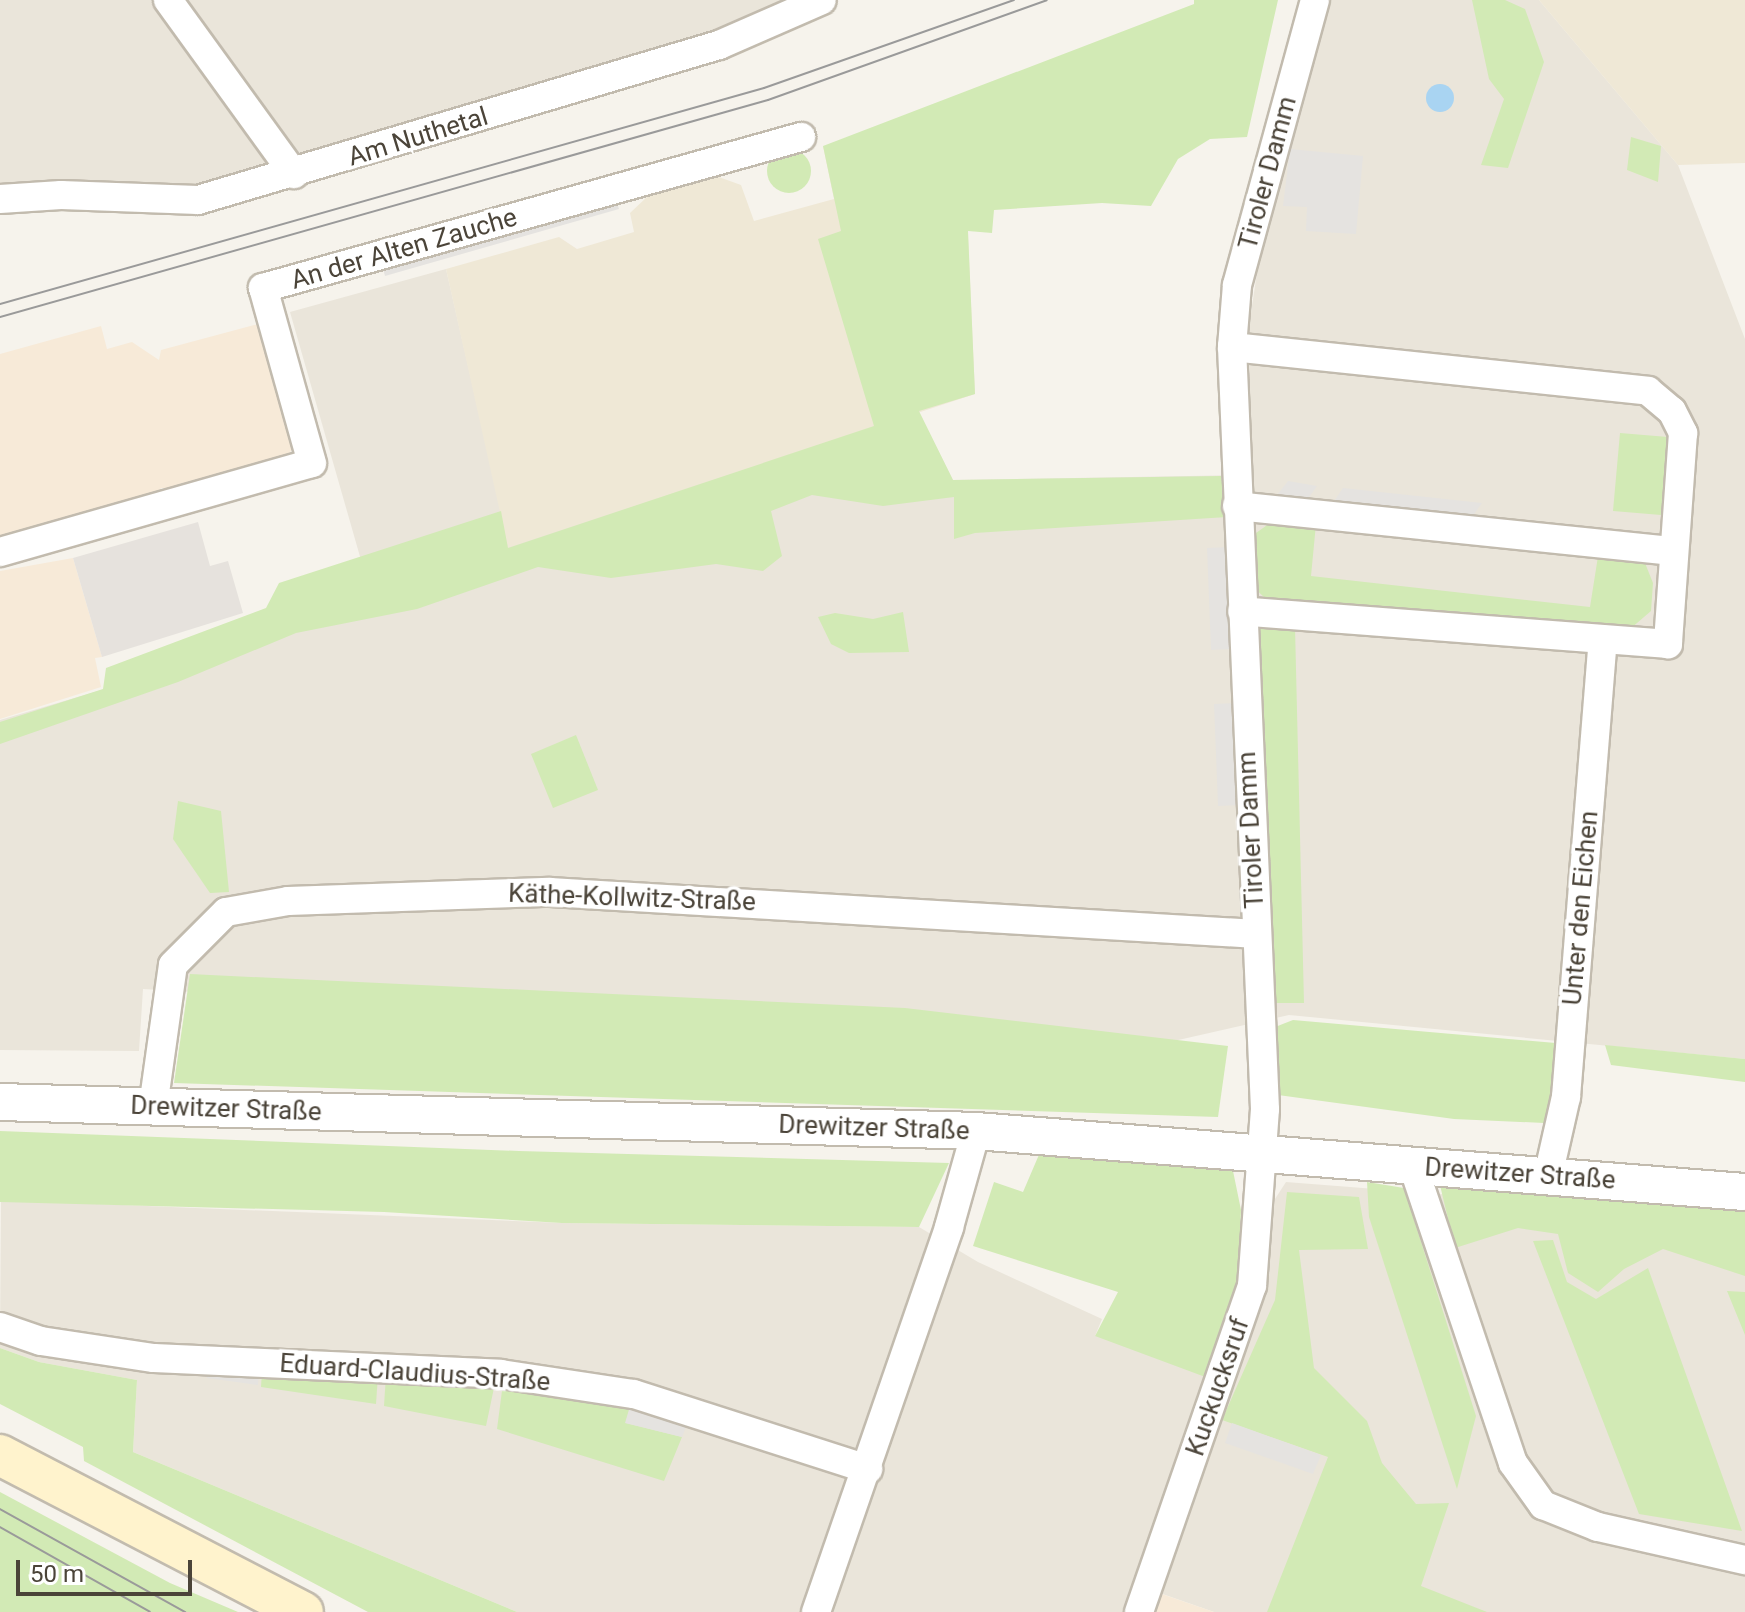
<!DOCTYPE html>
<html>
<head>
<meta charset="utf-8">
<style>
  body { margin:0 }
  #map { position:relative; width:1745px; height:1612px; overflow:hidden; background:#f6f3ec; font-family:Roboto,sans-serif }
  div>[style] { position:absolute }
  [style*='--x'] { left:calc(var(--x)*1px); top:calc(var(--y)*1px); width:calc(var(--w)*1px); rotate:calc(var(--a)*1deg) }
  .residential>* { inset:0; background:#eae5da }
  .commercial>* { inset:0; background:#f7ead8 }
  .industrial>* { inset:0; background:#e6e2dd }
  .education>* { inset:0; background:#efe8d6 }
  .green>* { inset:0; background:#d2eab5 }
  .round { border-radius:50% }
  .parking>* { inset:0; background:#e5e3e0 }
  .water>* { inset:0; background:#a9d4f2 }
  .roads { filter:drop-shadow(2px 0 #c2bbae) drop-shadow(-2px 0 #c2bbae) drop-shadow(0 2px #c2bbae) drop-shadow(0 -2px #c2bbae) }
  .minor>* { height:28px; margin:-14px; padding:0 14px; transform-origin:14px; border-radius:14px; background:#fff }
  .tertiary>* { height:36px; margin:-18px; padding:0 18px; transform-origin:18px; border-radius:18px; background:#fff }
  .secondary>* { height:40px; margin:-20px; padding:0 20px; transform-origin:20px; border-radius:20px; background:#fff3cd }
  .tram>* { height:2px; margin:-1px; padding:0 1px; transform-origin:1px; border-radius:1px; background:#9a9a9a }
  span { translate:-50% -50%; white-space:nowrap; text-align:center; line-height:1.15; -webkit-text-stroke:7px #fff; paint-order:stroke }
  .street-label { font-size:26px; color:#4b4439 }
  .scale { position:absolute; left:16px; top:1560px; width:176px; height:36px; box-sizing:border-box; border:4px solid #4b4439; border-top:0; padding-left:10px; font-size:24px; line-height:28px; white-space:nowrap; color:#4b4439; -webkit-text-stroke:6px #fff; paint-order:stroke }
</style>
</head>
<body>
<div id="map">
  <div class="residential">
    <div style="clip-path:polygon(0 0,794px 0,715px 35px,200px 187px,0 185px)"></div>
    <div style="clip-path:polygon(1325px 0,1539px 0,1678px 165px,1745px 339px,1745px 1059px,1289px 1015px,1143px 1048px,143px 989px,139px 1051px,0 1050px,0 720px,375px 609px,290px 312px,446px 269px,501px 511px,918px 411px,953px 480px,1247px 475px,1245px 352px,1262px 240px)"></div>
    <div style="clip-path:polygon(1286px 1182px,1745px 1218px,1745px 1612px,1214px 1612px,1154px 1591px,1146px 1612px,517px 1612px,133px 1452px,137px 1380px,39px 1362px,0 1348px,1px 1200px,562px 1223px,919px 1227px,978px 1262px,1102px 1319px,1095px 1336px,1249px 1324px,1275px 1199px)"></div>
  </div>
  <div class="commercial">
    <div style="clip-path:polygon(262px 323px,295px 443px,287px 458px,175px 494px,173px 488px,161px 488px,158px 494px,0 538px,0 354px,101px 326px,107px 349px,132px 342px,159px 360px,161px 350px)"></div>
    <div style="clip-path:polygon(73px 558px,102px 657px,95px 658px,101px 687px,0 719px,0 571px)"></div>
    <div style="clip-path:polygon(1153px 1591px,1214px 1612px,1146px 1612px)"></div>
  </div>
  <div class="industrial">
    <div style="clip-path:polygon(198px 522px,210px 566px,228px 561px,243px 613px,102px 657px,73px 558px)"></div>
  </div>
  <div class="education">
    <div style="clip-path:polygon(1539px 0,1745px 0,1745px 163px,1678px 165px)"></div>
    <div style="clip-path:polygon(823px 146px,967px 214px,975px 394px,508px 548px,446px 269px,559px 237px,577px 249px,634px 232px,630px 213px,648px 196px,716px 176px,741px 185px,754px 221px,834px 199px)"></div>
  </div>
  <div class="green">
    <div style="clip-path:polygon(1194px 0,1278px 0,1247px 137px,1210px 139px,1178px 159px,1151px 206px,1102px 203px,994px 210px,992px 233px,968px 231px,975px 394px,919px 411px,953px 480px,1221px 476px,1227px 517px,975px 533px,954px 539px,954px 497px,883px 506px,812px 495px,771px 511px,782px 556px,763px 571px,716px 564px,611px 578px,538px 567px,417px 609px,296px 633px,178px 682px,0 744px,0 722px,103px 689px,106px 668px,266px 608px,279px 583px,501px 511px,508px 548px,874px 426px,818px 239px,841px 231px,823px 146px,1194px 4px)"></div>
    <div style="clip-path:polygon(1472px 0,1505px 0,1525px 9px,1544px 62px,1508px 168px,1481px 165px,1504px 99px,1489px 79px)"></div>
    <div style="clip-path:polygon(1631px 137px,1661px 146px,1658px 182px,1627px 170px)"></div>
    <div class="round" style="left:767px;top:149px;width:44px;height:44px"></div>
    <div style="clip-path:polygon(1620px 433px,1668px 437px,1661px 515px,1613px 511px)"></div>
    <div style="clip-path:polygon(1270px 523px,1316px 524px,1311px 576px,1590px 607px,1599px 550px,1624px 553px,1645px 563px,1653px 583px,1651px 611px,1630px 629px,1265px 598px,1249px 583px,1249px 549px,1256px 533px)"></div>
    <div style="clip-path:polygon(903px 612px,909px 652px,849px 653px,831px 644px,818px 617px,835px 613px,873px 619px)"></div>
    <div style="clip-path:polygon(1295px 627px,1304px 1003px,1268px 1003px,1253px 628px)"></div>
    <div style="clip-path:polygon(576px 735px,598px 790px,553px 808px,531px 754px)"></div>
    <div style="clip-path:polygon(178px 801px,221px 811px,229px 892px,210px 893px,173px 839px)"></div>
    <div style="clip-path:polygon(190px 974px,905px 1008px,1228px 1046px,1218px 1117px,174px 1083px)"></div>
    <div style="clip-path:polygon(1293px 1020px,1567px 1044px,1557px 1109px,1544px 1123px,1454px 1119px,1278px 1095px,1270px 1029px)"></div>
    <div style="clip-path:polygon(1605px 1045px,1745px 1059px,1745px 1082px,1611px 1065px)"></div>
    <div style="clip-path:polygon(0 1131px,519px 1151px,949px 1163px,919px 1227px,562px 1223px,384px 1212px,0 1202px)"></div>
    <div style="clip-path:polygon(1041px 1150px,1232px 1166px,1241px 1210px,1238px 1298px,1208px 1378px,1095px 1336px,1118px 1292px,973px 1246px,994px 1182px,1023px 1192px)"></div>
    <div style="clip-path:polygon(1439px 1181px,1745px 1208px,1745px 1276px,1663px 1249px,1624px 1269px,1598px 1292px,1568px 1273px,1558px 1234px,1518px 1228px,1455px 1248px)"></div>
    <div style="clip-path:polygon(1367px 1182px,1404px 1188px,1476px 1416px,1457px 1489px,1369px 1217px)"></div>
    <div style="clip-path:polygon(1287px 1192px,1359px 1197px,1368px 1249px,1299px 1250px,1314px 1368px,1367px 1421px,1382px 1463px,1416px 1504px,1449px 1503px,1421px 1586px,1487px 1612px,1267px 1612px,1328px 1457px,1222px 1420px,1275px 1300px)"></div>
    <div style="clip-path:polygon(1553px 1240px,1567px 1282px,1596px 1299px,1648px 1268px,1742px 1531px,1639px 1514px,1533px 1241px)"></div>
    <div style="clip-path:polygon(1727px 1291px,1745px 1292px,1745px 1336px,1745px 1335px)"></div>
    <div style="clip-path:polygon(0 1348px,39px 1362px,137px 1380px,133px 1452px,517px 1612px,368px 1612px,84px 1461px,83px 1447px,0 1404px)"></div>
    <div style="clip-path:polygon(262px 1372px,378px 1375px,376px 1404px,261px 1387px)"></div>
    <div style="clip-path:polygon(386px 1375px,495px 1383px,486px 1426px,384px 1406px)"></div>
    <div style="clip-path:polygon(503px 1383px,631px 1403px,626px 1423px,682px 1437px,664px 1481px,497px 1429px)"></div>
    <div style="clip-path:polygon(0 1492px,170px 1583px,238px 1612px,0 1612px)"></div>
  </div>
  <div class="parking">
    <div style="clip-path:polygon(1290px 149px,1363px 156px,1356px 234px,1306px 231px,1307px 207px,1283px 206px)"></div>
    <div style="clip-path:polygon(614px 194px,619px 209px,385px 276px,381px 261px)"></div>
    <div style="clip-path:polygon(1288px 481px,1317px 486px,1307px 500px,1278px 494px)"></div>
    <div style="clip-path:polygon(1343px 488px,1482px 503px,1469px 521px,1330px 507px)"></div>
    <div style="clip-path:polygon(1229px 547px,1232px 649px,1211px 650px,1207px 548px)"></div>
    <div style="clip-path:polygon(1236px 703px,1240px 805px,1218px 806px,1214px 704px)"></div>
    <div style="clip-path:polygon(208px 1367px,259px 1370px,258px 1385px,207px 1378px)"></div>
    <div style="clip-path:polygon(631px 1403px,691px 1415px,682px 1437px,625px 1423px)"></div>
    <div style="clip-path:polygon(1232px 1423px,1321px 1455px,1313px 1474px,1225px 1443px)"></div>
  </div>
  <div class="water">
    <div class="round" style="left:1426px;top:84px;width:28px;height:28px"></div>
  </div>
  <div class="roads">
    <div class="minor">
      <div style="--x:168;--y:0;--w:215;--a:54.1"></div>
      <div style="--x:0;--y:199;--w:61;--a:-3.8"></div>
      <div style="--x:61;--y:195;--w:137;--a:2.1"></div>
      <div style="--x:198;--y:200;--w:544;--a:-16.57"></div>
      <div style="--x:719;--y:45;--w:112;--a:-23.6"></div>
      <div style="--x:1232;--y:347;--w:418;--a:6"></div>
      <div style="--x:1648;--y:391;--w:31;--a:40"></div>
      <div style="--x:1672;--y:411;--w:25;--a:63"></div>
      <div style="--x:1683;--y:433;--w:212;--a:94.1"></div>
      <div style="--x:1668;--y:644;--w:427;--a:-175.6"></div>
      <div style="--x:1237;--y:506;--w:439;--a:5.9"></div>
      <div style="--x:0;--y:552;--w:324;--a:-15.9"></div>
      <div style="--x:312;--y:463;--w:182;--a:-105.6"></div>
      <div style="--x:263;--y:288;--w:559;--a:-15.68"></div>
      <div style="--x:153;--y:1107;--w:143;--a:-82"></div>
      <div style="--x:173;--y:965;--w:75;--a:-45"></div>
      <div style="--x:226;--y:912;--w:63;--a:-10.1"></div>
      <div style="--x:288;--y:901;--w:262;--a:-2"></div>
      <div style="--x:550;--y:892;--w:707;--a:3.4"></div>
      <div style="--x:1413;--y:1166;--w:313;--a:71.4"></div>
      <div style="--x:1513;--y:1463;--w:52;--a:54.5"></div>
      <div style="--x:1543;--y:1505;--w:59;--a:21.8"></div>
      <div style="--x:1598;--y:1527;--w:151;--a:12.7"></div>
      <div style="--x:1548;--y:1176;--w:81;--a:-77.2"></div>
      <div style="--x:1566;--y:1097;--w:459;--a:-85.4"></div>
      <div style="--x:0;--y:1327;--w:43;--a:18.9"></div>
      <div style="--x:41;--y:1341;--w:114;--a:8.6"></div>
      <div style="--x:154;--y:1358;--w:347;--a:2.6"></div>
      <div style="--x:501;--y:1374;--w:134;--a:8.6"></div>
      <div style="--x:634;--y:1394;--w:246;--a:17.8"></div>
      <div style="--x:816;--y:1612;--w:407;--a:-70.9"></div>
      <div style="--x:949;--y:1227;--w:100;--a:-74.3"></div>
      <div style="--x:1139;--y:1612;--w:345;--a:-70.9"></div>
      <div style="--x:1252;--y:1286;--w:177;--a:-85.8"></div>
      <div style="--x:1265;--y:1109;--w:763;--a:-92.48"></div>
      <div style="--x:1232;--y:347;--w:62;--a:-85.4"></div>
      <div style="--x:1237;--y:285;--w:295;--a:-74.7"></div>
    </div>
    <div class="tertiary">
      <div style="--x:0;--y:1102;--w:976;--a:1.7"></div>
      <div style="--x:976;--y:1131;--w:771;--a:4.54"></div>
    </div>
    <div class="secondary">
      <div style="--x:0;--y:1455;--w:341;--a:27.4"></div>
    </div>
  </div>
  <div class="tram">
    <div style="--x:0;--y:304;--w:794;--a:-15.79"></div>
    <div style="--x:764;--y:88;--w:265;--a:-19.4"></div>
    <div style="--x:0;--y:317;--w:798;--a:-15.78"></div>
    <div style="--x:768;--y:100;--w:296;--a:-19.7"></div>
    <div style="--x:0;--y:1509;--w:212;--a:29.1"></div>
    <div style="--x:0;--y:1527;--w:172;--a:29.5"></div>
  </div>
  <div class="street-label">
    <span style="left:418px;top:137px;rotate:-17deg">Am Nuthetal</span>
    <span style="left:1268px;top:173px;rotate:-75deg">Tiroler Damm</span>
    <span style="left:404px;top:249px;rotate:-16deg">An der Alten Zauche</span>
    <span style="left:1251px;top:830px;rotate:-93deg">Tiroler Damm</span>
    <span style="left:632px;top:898px;rotate:2deg">Käthe-Kollwitz-Straße</span>
    <span style="left:1581px;top:908px;rotate:-85deg">Unter den Eichen</span>
    <span style="left:226px;top:1109px;rotate:2deg">Drewitzer Straße</span>
    <span style="left:874px;top:1128px;rotate:2deg">Drewitzer Straße</span>
    <span style="left:1520px;top:1174px;rotate:4deg">Drewitzer Straße</span>
    <span style="left:415px;top:1373px;rotate:4deg">Eduard-Claudius-Straße</span>
    <span style="left:1218px;top:1387px;rotate:-71deg">Kuckucksruf</span>
  </div>
  <div class="scale">50 m</div>
</div>
</body>
</html>
